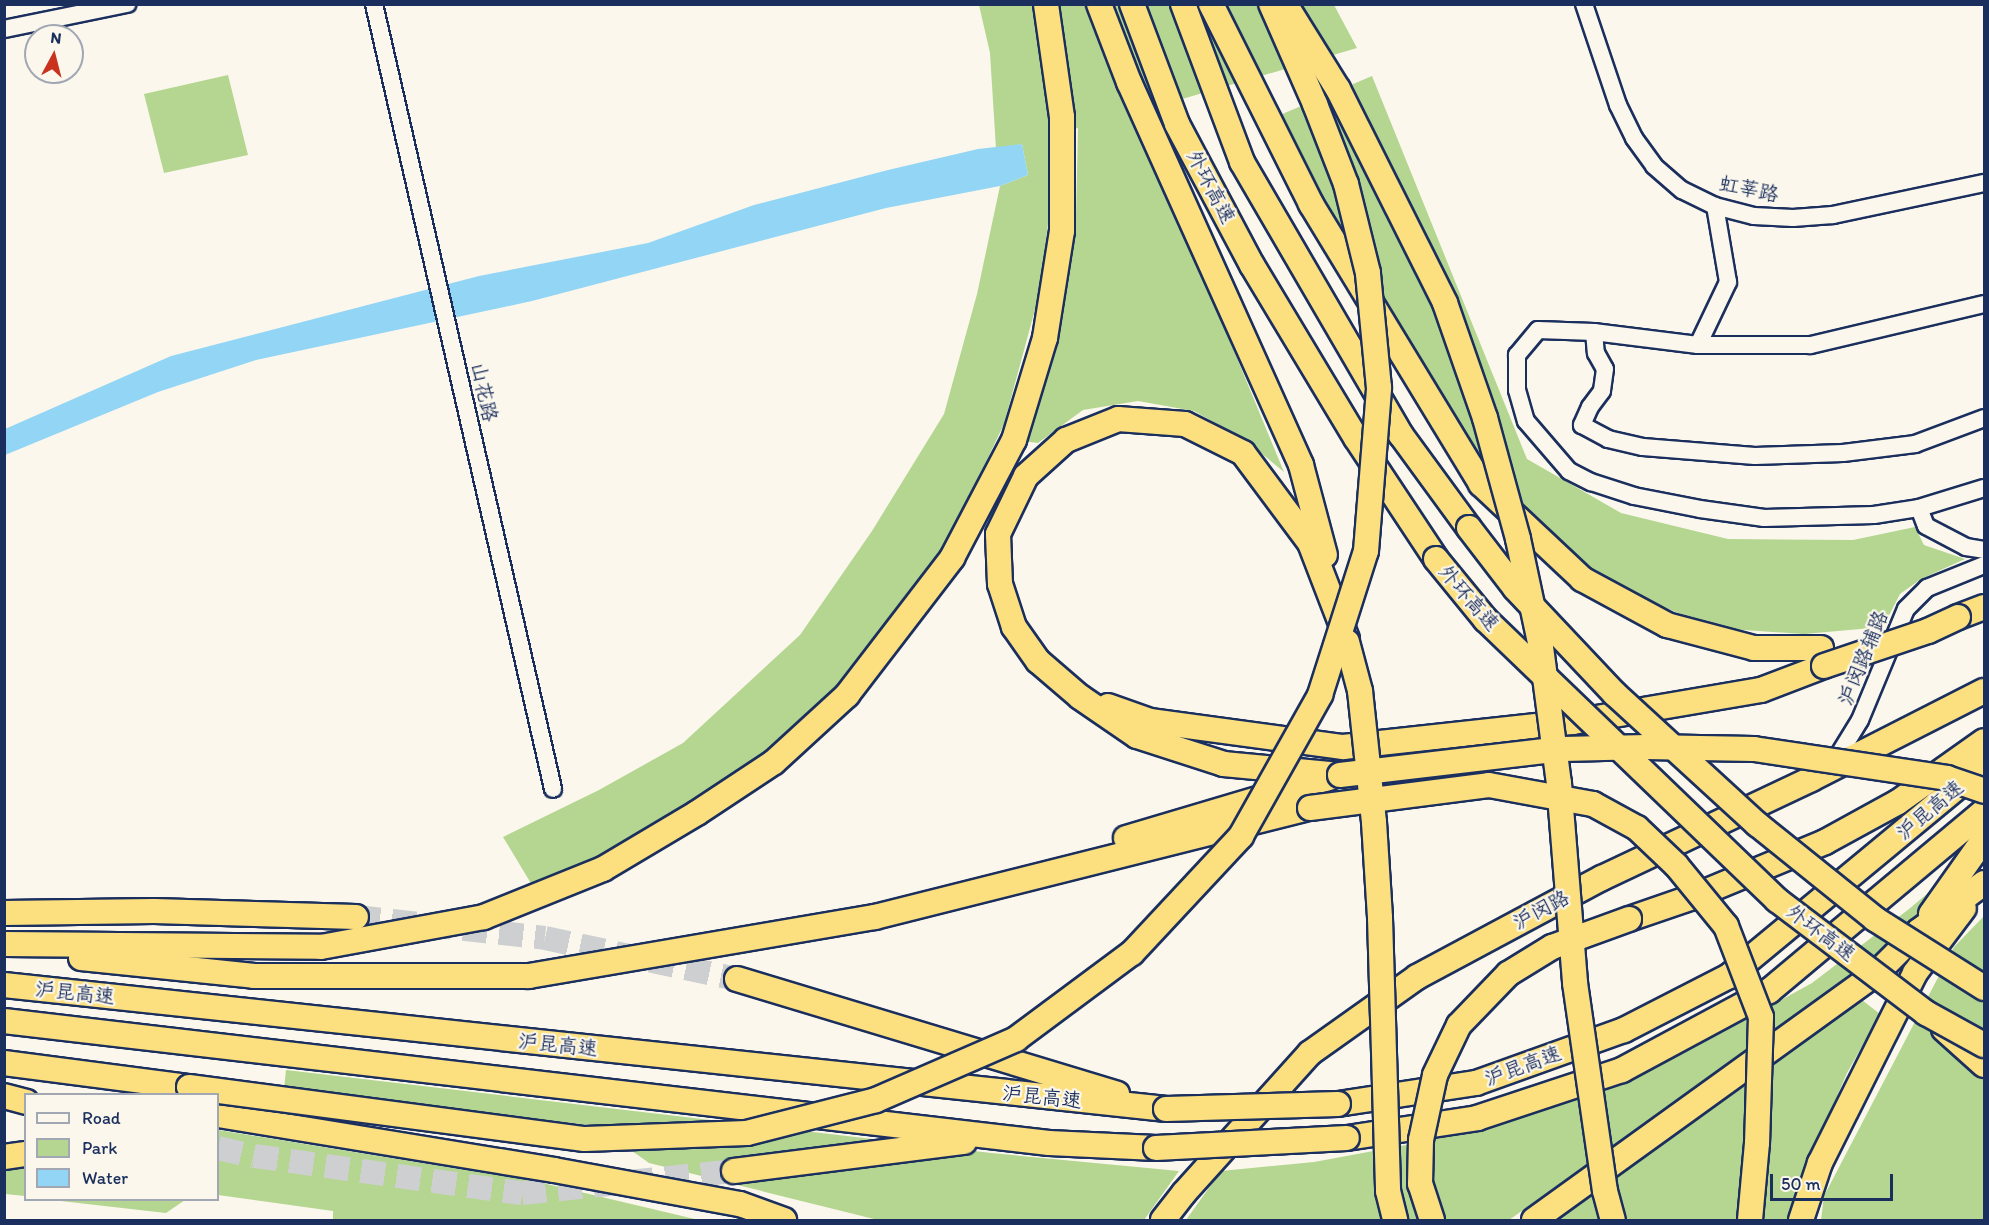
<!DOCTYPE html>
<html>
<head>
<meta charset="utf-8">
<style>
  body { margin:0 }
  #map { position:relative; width:1989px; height:1225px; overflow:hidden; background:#fbf7ec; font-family:Itim,"LXGW WenKai TC",sans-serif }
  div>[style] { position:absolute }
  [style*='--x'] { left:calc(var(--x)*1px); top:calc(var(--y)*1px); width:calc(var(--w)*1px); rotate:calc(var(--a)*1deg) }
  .green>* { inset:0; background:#b4d690 }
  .water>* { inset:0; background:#93d5f5 }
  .highway-tunnel>* { height:24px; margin-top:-12px; transform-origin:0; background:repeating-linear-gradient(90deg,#cecfd0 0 24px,transparent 0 36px) }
  .roads { filter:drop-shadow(2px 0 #1b2f5e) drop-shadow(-2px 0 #1b2f5e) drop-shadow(0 2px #1b2f5e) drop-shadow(0 -2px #1b2f5e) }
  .minor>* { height:16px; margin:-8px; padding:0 8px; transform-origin:8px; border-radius:8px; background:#fbf7ec }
  .highway>* { height:24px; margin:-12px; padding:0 12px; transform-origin:12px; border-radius:12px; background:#fce080 }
  .bridges { filter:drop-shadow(2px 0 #1b2f5e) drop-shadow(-2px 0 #1b2f5e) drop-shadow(0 2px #1b2f5e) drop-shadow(0 -2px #1b2f5e) }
  .highway-bridge>* { height:24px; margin:-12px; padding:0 12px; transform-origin:12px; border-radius:12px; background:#fce080 }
  span { translate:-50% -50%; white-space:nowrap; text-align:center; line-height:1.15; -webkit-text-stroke:4.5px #fbf7ec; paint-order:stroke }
  .street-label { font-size:20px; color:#1b2f5e }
  .frame { position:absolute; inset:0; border:6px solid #1b2f5e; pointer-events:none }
  .legend { position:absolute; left:24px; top:1093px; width:195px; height:108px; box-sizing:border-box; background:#fbf7ec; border:2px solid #a1a7b3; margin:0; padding:8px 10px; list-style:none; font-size:18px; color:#1b2f5e }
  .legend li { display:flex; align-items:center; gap:12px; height:30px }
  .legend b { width:30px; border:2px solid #a1a7b3 }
  .north { position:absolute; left:24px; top:24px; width:60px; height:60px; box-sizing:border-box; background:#fbf7ec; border:2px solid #a1a7b3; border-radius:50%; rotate:7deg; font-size:16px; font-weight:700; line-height:24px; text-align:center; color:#1b2f5e }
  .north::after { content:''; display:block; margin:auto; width:21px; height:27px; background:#c8321e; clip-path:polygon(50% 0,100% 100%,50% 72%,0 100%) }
  .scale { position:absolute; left:1770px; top:1174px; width:123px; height:27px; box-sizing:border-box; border:3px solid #1b2f5e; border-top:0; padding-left:8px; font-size:18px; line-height:21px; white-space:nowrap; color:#1b2f5e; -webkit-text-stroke:4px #fbf7ec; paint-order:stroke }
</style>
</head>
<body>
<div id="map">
  <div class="green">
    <div style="clip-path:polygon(979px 5px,1334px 5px,1357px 48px,1131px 114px,1229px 339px,1284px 472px,1244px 439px,1194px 411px,1138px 401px,1083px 410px,1038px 443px,1022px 441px,1057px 336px,1076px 216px,1078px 128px,1050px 135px,1053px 182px,1040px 291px,1004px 424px,950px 537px,893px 621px,830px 698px,746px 774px,652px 832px,532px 885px,503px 837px,599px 790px,683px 743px,800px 635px,872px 531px,944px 414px,977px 294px,1000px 186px,1028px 175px,1022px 144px,996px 149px,990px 53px)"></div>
    <div style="clip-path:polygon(228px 75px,248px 155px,164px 173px,144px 94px)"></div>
    <div style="clip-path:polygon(1372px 76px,1527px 459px,1621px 513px,1728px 539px,1853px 540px,1915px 527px,1924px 545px,1965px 559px,1921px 579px,1900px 594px,1883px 627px,1804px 634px,1715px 628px,1622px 590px,1557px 546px,1469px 452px,1330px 219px,1280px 115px)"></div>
    <div style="clip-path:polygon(1984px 846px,1984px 859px,1934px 909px,1840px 985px,1509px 1220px,1186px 1220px,1221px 1171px,1314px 1162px,1433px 1140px,1603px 1091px,1723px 1032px,1812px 983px,1909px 909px)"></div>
    <div style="clip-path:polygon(1984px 916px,1984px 1220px,1821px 1220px,1824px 1196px,1954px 947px)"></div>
    <div style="clip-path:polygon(1862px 1000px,1880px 1014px,1847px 1073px,1807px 1165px,1792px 1220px,1556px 1220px)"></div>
    <div style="clip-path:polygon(286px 1070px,991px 1153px,1179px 1171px,1144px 1220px,878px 1220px,649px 1163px,597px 1126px,284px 1089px)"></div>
    <div style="clip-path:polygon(218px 1130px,534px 1181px,699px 1220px,333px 1220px,333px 1211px,218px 1195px)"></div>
    <div style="clip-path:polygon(25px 1166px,25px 1196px,5px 1194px,5px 1171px)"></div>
    <div style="clip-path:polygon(52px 1200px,185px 1200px,166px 1213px)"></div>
  </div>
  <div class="water">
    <div style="clip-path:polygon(1022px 144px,1028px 175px,1000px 186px,886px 208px,532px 301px,256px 360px,158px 392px,5px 455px,5px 429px,171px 356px,479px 276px,648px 243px,754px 205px,888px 170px,978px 149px)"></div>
  </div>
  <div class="highway-tunnel">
    <div style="--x:356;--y:917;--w:190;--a:6.3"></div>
    <div style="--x:545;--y:938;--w:196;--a:12.1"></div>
    <div style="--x:218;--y:1148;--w:37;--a:13"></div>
    <div style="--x:254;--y:1156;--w:271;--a:7.9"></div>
    <div style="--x:522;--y:1193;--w:213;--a:-5.9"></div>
  </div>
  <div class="roads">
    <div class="minor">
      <div style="--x:374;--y:4;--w:805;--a:77.15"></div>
      <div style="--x:1584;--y:4;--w:107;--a:71.4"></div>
      <div style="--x:1618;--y:105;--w:37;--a:64"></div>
      <div style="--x:1634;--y:138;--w:34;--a:54"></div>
      <div style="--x:1654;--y:166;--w:37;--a:41"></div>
      <div style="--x:1682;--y:190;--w:37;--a:26"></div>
      <div style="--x:1715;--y:206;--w:40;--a:14.4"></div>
      <div style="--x:1754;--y:216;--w:39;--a:3"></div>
      <div style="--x:1793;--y:218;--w:40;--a:-4.3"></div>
      <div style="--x:1833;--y:215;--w:154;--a:-12"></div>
      <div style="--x:4;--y:29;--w:126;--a:-11.5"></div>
      <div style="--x:1984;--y:304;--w:179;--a:166.7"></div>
      <div style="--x:1810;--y:345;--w:112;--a:180"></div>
      <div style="--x:1698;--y:345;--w:105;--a:-172.9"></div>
      <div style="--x:1594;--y:332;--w:21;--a:85"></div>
      <div style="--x:1596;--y:353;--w:18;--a:61"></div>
      <div style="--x:1605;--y:369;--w:22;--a:98"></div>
      <div style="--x:1602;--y:391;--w:20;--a:127"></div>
      <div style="--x:1590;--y:407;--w:20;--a:114"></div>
      <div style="--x:1582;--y:425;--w:30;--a:28"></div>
      <div style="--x:1608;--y:439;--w:36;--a:13"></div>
      <div style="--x:1643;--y:447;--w:112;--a:4.6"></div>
      <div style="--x:1755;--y:456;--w:88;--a:-2"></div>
      <div style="--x:1843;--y:453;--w:73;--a:-7.1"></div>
      <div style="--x:1915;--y:444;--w:74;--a:-20.6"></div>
      <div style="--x:1594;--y:332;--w:56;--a:-178"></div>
      <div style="--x:1538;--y:330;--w:33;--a:130"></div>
      <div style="--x:1517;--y:355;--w:35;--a:90"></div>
      <div style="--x:1517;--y:390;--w:32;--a:74"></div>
      <div style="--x:1526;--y:421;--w:66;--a:49.3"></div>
      <div style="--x:1569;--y:471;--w:25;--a:27"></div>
      <div style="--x:1591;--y:482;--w:45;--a:18"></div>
      <div style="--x:1634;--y:496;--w:67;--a:11.1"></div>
      <div style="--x:1700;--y:509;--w:65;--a:8"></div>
      <div style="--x:1764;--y:518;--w:110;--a:-1.6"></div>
      <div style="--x:1874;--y:515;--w:46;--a:-8.8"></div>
      <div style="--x:1919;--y:508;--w:68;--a:-17.1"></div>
      <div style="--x:1698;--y:345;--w:70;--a:-64.5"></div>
      <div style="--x:1728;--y:282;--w:77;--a:-99.7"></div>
      <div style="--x:1919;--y:508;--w:19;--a:69"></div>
      <div style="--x:1926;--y:526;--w:45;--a:27.7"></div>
      <div style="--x:1966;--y:547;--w:18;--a:9"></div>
      <div style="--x:1830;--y:769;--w:57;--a:-58.5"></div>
      <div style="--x:1860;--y:720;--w:120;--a:-67.5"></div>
      <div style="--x:1906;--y:609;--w:30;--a:-45"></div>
      <div style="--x:1927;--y:588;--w:61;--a:-22"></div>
    </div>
    <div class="highway">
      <div style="--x:1099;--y:4;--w:84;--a:69"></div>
      <div style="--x:1129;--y:82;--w:420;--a:65.8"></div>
      <div style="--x:1301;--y:465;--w:93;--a:75.1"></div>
      <div style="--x:1132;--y:4;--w:128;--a:69.4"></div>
      <div style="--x:1177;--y:124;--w:160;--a:62"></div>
      <div style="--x:1252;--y:265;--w:202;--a:59"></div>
      <div style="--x:1356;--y:438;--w:145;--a:56.5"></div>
      <div style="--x:1183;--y:4;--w:169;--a:69.5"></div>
      <div style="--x:1242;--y:162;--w:316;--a:59.8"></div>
      <div style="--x:1401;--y:435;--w:115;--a:53.8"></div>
      <div style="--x:1211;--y:4;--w:224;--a:63.4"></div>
      <div style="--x:1311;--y:204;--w:328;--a:58.7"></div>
      <div style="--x:1481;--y:484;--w:139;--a:43.2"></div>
      <div style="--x:1582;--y:579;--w:97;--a:28.4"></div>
      <div style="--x:1667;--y:625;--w:90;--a:14.8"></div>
      <div style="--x:1754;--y:648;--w:67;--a:0"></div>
      <div style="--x:1958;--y:617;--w:28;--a:-21"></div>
      <div style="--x:1108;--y:706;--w:45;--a:19.7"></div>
      <div style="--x:1150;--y:721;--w:195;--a:7.7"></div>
      <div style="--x:1343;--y:747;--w:231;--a:-6.2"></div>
      <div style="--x:1573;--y:722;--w:191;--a:-9.7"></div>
      <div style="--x:1761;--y:690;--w:67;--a:-20.9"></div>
      <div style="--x:1340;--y:775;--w:117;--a:-174.6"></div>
      <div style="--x:1224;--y:764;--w:91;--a:-162.2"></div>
      <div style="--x:1137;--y:736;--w:69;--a:-145.6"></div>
      <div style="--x:1080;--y:697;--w:55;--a:-139.4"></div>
      <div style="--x:1038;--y:661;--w:42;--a:-125.2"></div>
      <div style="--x:1014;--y:627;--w:45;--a:-108"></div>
      <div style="--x:1000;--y:584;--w:50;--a:-92.3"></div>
      <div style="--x:998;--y:534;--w:64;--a:-64.2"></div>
      <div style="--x:1026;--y:476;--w:54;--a:-42"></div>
      <div style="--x:1066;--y:440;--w:56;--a:-22"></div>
      <div style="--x:1118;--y:419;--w:67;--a:4.3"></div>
      <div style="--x:1185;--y:424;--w:65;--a:26.6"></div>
      <div style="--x:1243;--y:453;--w:112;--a:53.3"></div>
      <div style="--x:1310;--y:543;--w:103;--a:68.9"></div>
      <div style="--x:1126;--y:838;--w:212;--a:-16.5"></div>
      <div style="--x:4;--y:913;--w:150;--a:-0.8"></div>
      <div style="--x:154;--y:911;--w:202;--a:1.7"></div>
      <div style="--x:1931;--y:914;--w:92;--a:-54.8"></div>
      <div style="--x:1629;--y:919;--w:65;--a:-19"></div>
      <div style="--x:1690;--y:898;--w:146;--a:-22.5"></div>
      <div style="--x:1825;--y:842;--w:83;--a:-28.7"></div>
      <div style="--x:1898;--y:802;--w:105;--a:-35.3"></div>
      <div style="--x:4;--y:944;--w:317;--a:0.5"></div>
      <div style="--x:321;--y:947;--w:166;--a:-10.4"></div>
      <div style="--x:484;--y:917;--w:128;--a:-22"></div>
      <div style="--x:603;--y:869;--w:109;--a:-30.8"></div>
      <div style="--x:697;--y:813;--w:92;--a:-33.5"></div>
      <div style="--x:774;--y:762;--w:99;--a:-42.5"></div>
      <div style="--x:847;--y:695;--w:173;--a:-52.5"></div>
      <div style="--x:952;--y:558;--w:133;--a:-62.3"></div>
      <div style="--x:1014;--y:440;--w:107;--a:-73.1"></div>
      <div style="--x:1045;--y:338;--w:108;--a:-81"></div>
      <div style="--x:1062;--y:231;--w:114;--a:-90"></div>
      <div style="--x:1062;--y:117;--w:114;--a:-98.1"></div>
      <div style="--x:81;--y:958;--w:174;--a:5.9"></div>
      <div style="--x:254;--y:976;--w:275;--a:0"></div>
      <div style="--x:529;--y:976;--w:351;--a:-9.7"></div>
      <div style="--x:875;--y:917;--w:448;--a:-14.1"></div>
      <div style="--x:737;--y:979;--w:397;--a:16.8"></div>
      <div style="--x:4;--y:985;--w:1169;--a:6.09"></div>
      <div style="--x:4;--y:1021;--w:1052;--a:6.66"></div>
      <div style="--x:1049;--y:1143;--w:107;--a:2.7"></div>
      <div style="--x:1944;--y:1029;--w:54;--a:42"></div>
      <div style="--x:4;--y:1063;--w:187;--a:7.4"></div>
      <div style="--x:4;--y:1096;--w:23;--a:15"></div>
      <div style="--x:1338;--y:1104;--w:140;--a:-8.7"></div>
      <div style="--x:1476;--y:1083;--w:157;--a:-19.7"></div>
      <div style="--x:1624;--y:1030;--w:118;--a:-27.2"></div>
      <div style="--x:1729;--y:976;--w:331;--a:-39.6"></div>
      <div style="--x:218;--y:1115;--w:340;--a:9.3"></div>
      <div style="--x:554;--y:1170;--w:189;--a:10.4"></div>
      <div style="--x:740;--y:1204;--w:47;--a:20"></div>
      <div style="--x:1347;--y:1138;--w:132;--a:-8.7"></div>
      <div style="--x:1477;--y:1118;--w:153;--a:-18.3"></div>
      <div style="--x:1622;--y:1070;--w:167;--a:-28.3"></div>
      <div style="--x:1769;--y:991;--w:280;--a:-39.9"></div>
      <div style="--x:4;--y:1157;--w:22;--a:-8"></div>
      <div style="--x:734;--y:1171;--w:232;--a:-7.2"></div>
      <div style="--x:1163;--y:1220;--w:34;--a:-52"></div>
      <div style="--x:1184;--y:1193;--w:188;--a:-48"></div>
      <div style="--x:1310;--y:1053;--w:131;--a:-35.4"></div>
      <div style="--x:1417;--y:977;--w:210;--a:-28.2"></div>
      <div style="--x:1602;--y:878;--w:231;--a:-25.3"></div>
      <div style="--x:1811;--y:779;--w:194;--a:-27"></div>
      <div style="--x:1534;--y:1220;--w:427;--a:-35.8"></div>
      <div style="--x:1880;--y:970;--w:55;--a:-45"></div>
      <div style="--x:1919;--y:931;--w:81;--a:-36.4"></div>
      <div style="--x:1801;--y:1220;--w:60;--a:-71.6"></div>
      <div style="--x:1820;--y:1163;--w:212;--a:-63.4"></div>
      <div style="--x:1915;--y:973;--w:81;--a:-53"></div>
    </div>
  </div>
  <div class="bridges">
    <div class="highway-bridge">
      <div style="--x:1285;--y:4;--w:100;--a:58.1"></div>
      <div style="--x:1338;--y:89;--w:239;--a:63.4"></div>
      <div style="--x:1445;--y:303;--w:122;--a:70.8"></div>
      <div style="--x:1485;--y:418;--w:125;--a:74.7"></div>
      <div style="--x:1518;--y:539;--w:110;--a:78"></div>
      <div style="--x:1541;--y:647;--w:137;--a:82.5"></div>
      <div style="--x:1559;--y:783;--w:201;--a:85.4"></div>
      <div style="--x:1575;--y:983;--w:210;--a:81.8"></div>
      <div style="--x:1605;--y:1191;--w:30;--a:75"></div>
      <div style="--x:1469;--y:528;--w:76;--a:52.5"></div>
      <div style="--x:1515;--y:588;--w:146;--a:46.7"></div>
      <div style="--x:1615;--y:694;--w:193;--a:42.5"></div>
      <div style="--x:1757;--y:824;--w:151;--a:38.8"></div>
      <div style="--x:1875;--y:919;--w:129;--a:32.3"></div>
      <div style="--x:1436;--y:559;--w:79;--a:50.7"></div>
      <div style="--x:1486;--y:620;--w:404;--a:43.9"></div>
      <div style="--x:1777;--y:900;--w:187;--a:37.2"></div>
      <div style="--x:1926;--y:1013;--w:66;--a:28.9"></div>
      <div style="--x:1347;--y:642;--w:51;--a:75.1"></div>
      <div style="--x:1360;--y:691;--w:132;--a:83.9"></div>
      <div style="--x:1374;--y:822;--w:96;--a:86.4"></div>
      <div style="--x:1380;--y:918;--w:273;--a:88.3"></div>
      <div style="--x:1388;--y:1191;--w:30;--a:76"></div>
      <div style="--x:1824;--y:666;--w:110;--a:-18.6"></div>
      <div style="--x:1928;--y:631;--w:33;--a:-25"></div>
      <div style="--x:1340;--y:775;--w:225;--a:-6.7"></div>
      <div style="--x:1563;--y:749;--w:83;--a:-1.4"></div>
      <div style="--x:1646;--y:747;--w:108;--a:1.1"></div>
      <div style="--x:1754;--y:749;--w:195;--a:8.5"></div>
      <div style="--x:1947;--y:778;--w:39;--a:19"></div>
      <div style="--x:1310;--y:808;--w:180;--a:-7.3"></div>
      <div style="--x:1489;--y:785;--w:106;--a:10.4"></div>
      <div style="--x:1593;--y:804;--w:50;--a:28.6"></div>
      <div style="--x:1637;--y:828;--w:54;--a:43.5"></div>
      <div style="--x:1676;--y:865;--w:79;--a:50.7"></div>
      <div style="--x:1726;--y:926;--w:97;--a:69"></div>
      <div style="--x:1761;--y:1017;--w:126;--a:91.8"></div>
      <div style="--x:1757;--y:1143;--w:77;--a:95.2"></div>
      <div style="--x:189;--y:1087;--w:399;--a:7.5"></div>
      <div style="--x:585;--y:1139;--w:162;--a:-2.1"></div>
      <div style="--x:747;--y:1133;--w:133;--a:-14.3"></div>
      <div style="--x:876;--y:1100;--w:153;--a:-23.5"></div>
      <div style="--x:1016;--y:1039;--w:144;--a:-36.6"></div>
      <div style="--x:1132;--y:953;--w:160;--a:-47"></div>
      <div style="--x:1241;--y:836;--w:162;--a:-60.7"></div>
      <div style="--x:1320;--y:695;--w:151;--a:-72.3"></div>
      <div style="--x:1366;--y:551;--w:164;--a:-85.4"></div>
      <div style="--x:1379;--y:388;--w:116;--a:-95.5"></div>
      <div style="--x:1368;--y:273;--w:92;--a:-103.9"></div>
      <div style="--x:1346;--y:184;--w:86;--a:-111.2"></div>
      <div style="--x:1315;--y:104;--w:109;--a:-113.7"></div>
      <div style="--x:1166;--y:1109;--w:172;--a:-1.7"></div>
      <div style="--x:1156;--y:1148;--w:191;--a:-3"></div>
      <div style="--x:1432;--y:1220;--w:38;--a:-108"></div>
      <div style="--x:1420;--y:1184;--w:44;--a:-88.7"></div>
      <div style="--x:1421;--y:1140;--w:66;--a:-77.8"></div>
      <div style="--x:1435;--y:1075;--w:55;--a:-64.4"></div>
      <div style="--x:1459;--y:1025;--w:71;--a:-46.1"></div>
      <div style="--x:1508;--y:974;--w:52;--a:-31.5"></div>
      <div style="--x:1552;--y:947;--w:82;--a:-20"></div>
    </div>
  </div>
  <div class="street-label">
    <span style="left:1211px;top:187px;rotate:62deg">外环高速</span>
    <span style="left:1749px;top:189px;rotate:12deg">虹莘路</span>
    <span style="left:484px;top:392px;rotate:77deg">山花路</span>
    <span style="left:1469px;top:598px;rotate:49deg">外环高速</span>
    <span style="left:1863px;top:658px;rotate:-68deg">沪闵路辅路</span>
    <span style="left:1930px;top:810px;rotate:-40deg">沪昆高速</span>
    <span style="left:1541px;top:910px;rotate:-28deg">沪闵路</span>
    <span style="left:1821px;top:933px;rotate:37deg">外环高速</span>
    <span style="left:75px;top:993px;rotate:6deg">沪昆高速</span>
    <span style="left:558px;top:1045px;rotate:6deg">沪昆高速</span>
    <span style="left:1523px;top:1066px;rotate:-20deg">沪昆高速</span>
    <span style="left:1042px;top:1097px;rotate:6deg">沪昆高速</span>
  </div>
  <div class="frame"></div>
  <ul class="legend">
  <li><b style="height:8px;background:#fbf7ec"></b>Road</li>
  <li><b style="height:16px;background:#b4d690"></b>Park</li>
  <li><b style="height:16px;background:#93d5f5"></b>Water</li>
  </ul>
  <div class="north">N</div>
  <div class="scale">50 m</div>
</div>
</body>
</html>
